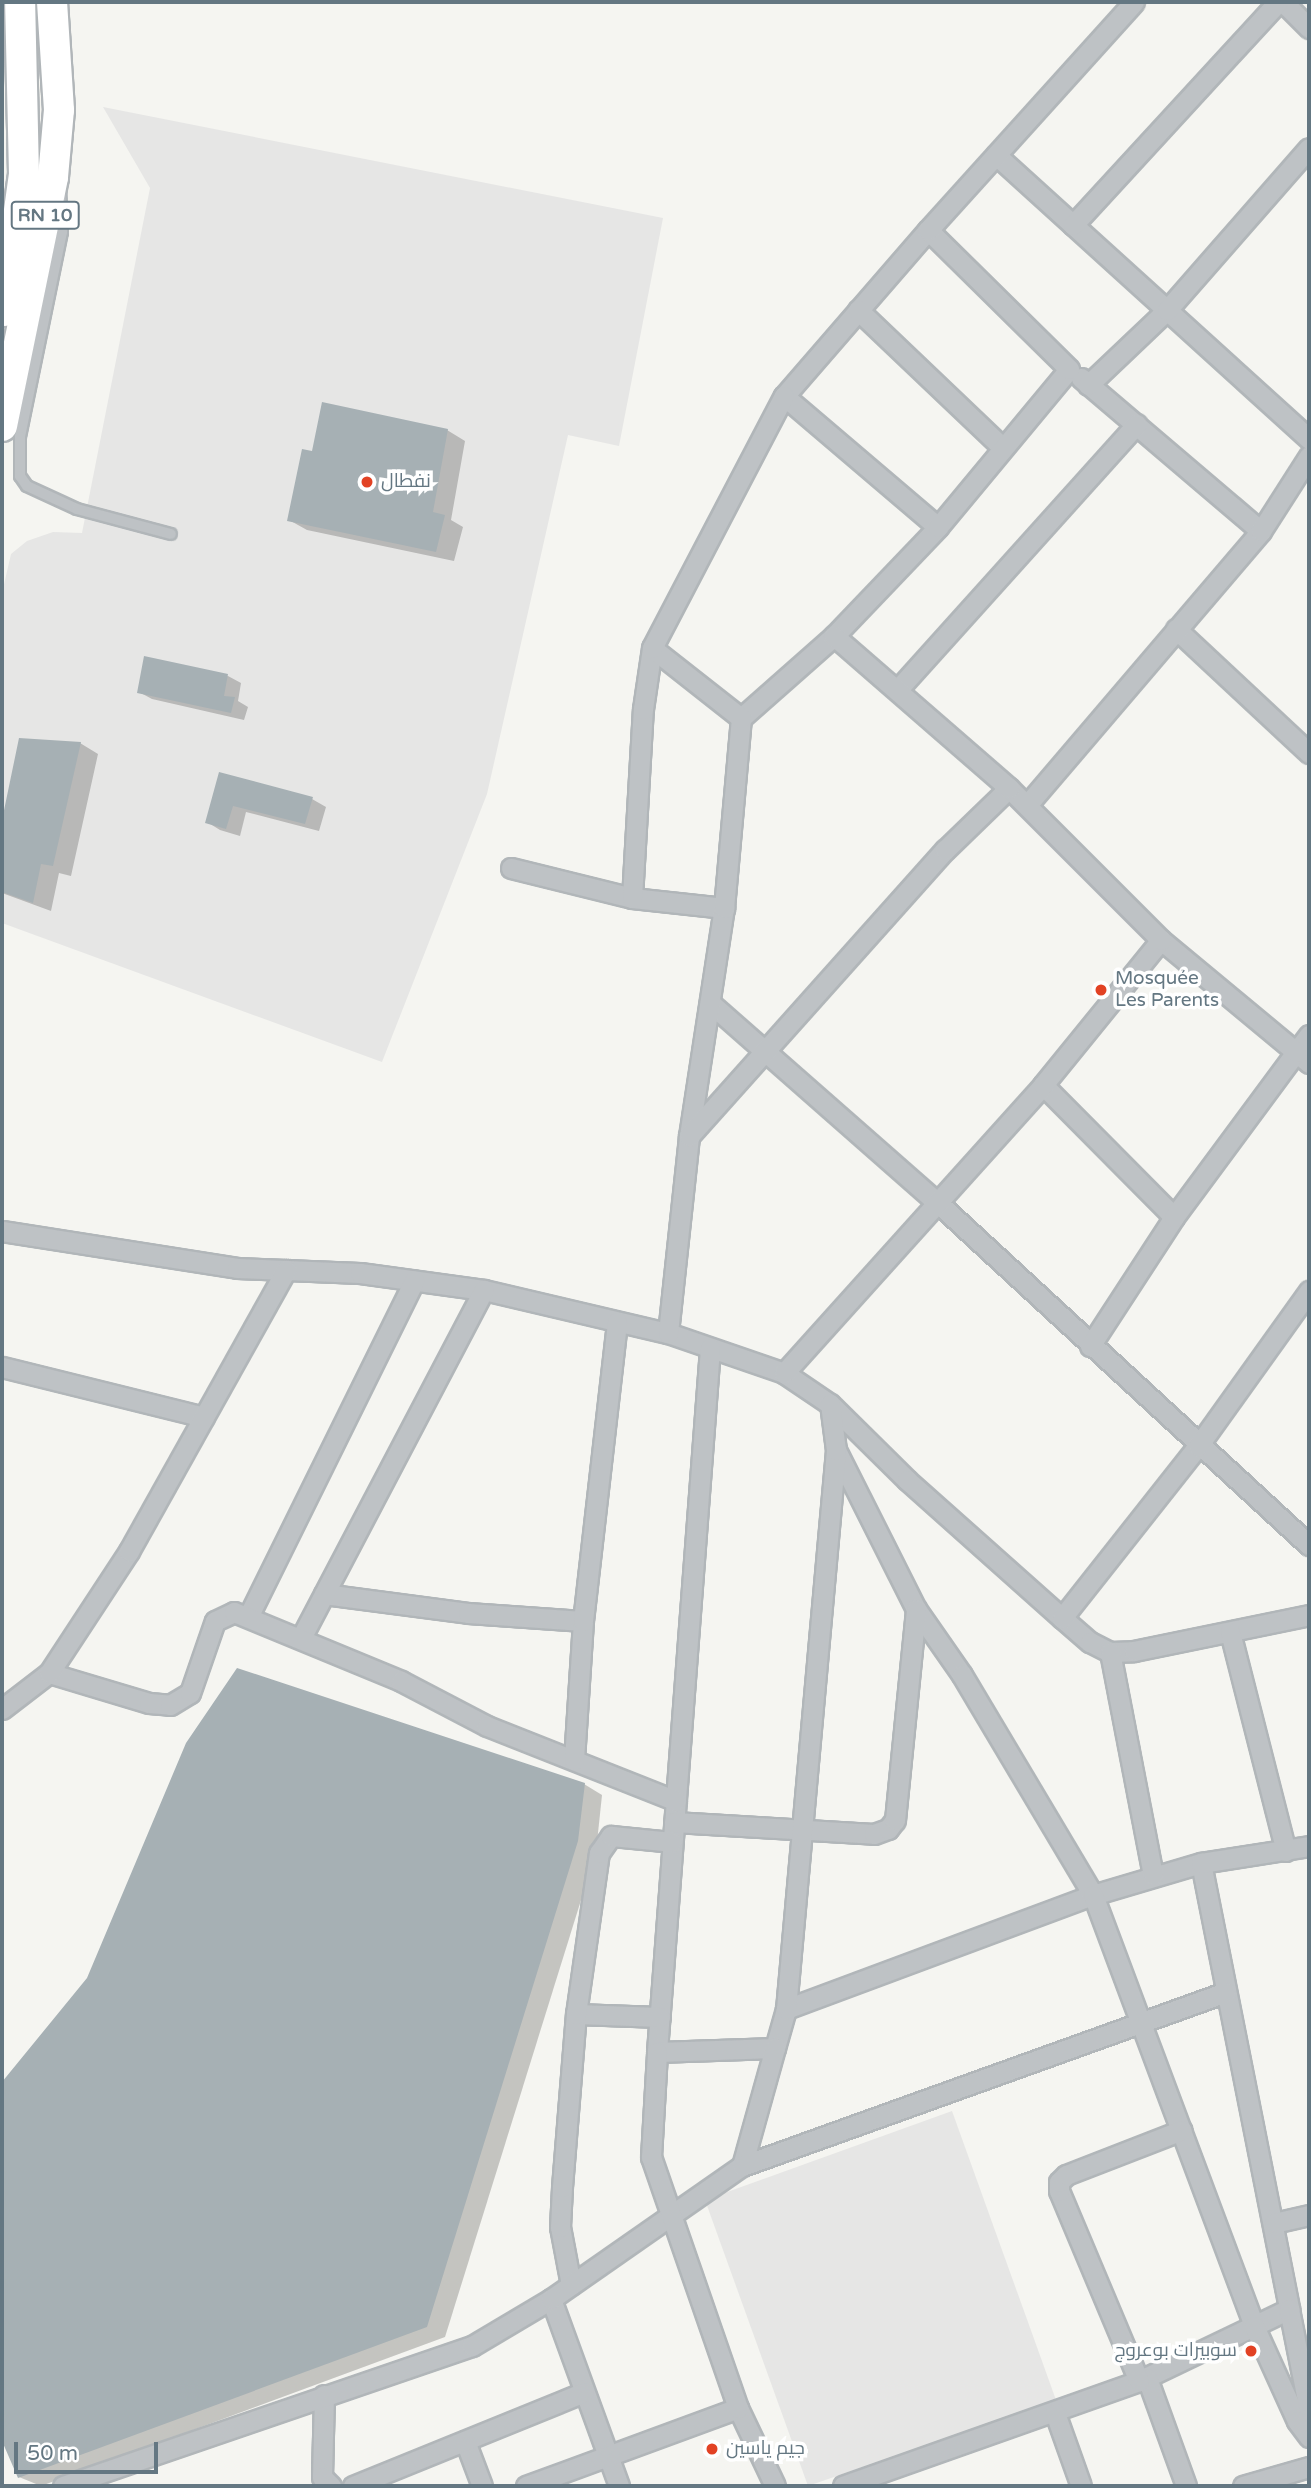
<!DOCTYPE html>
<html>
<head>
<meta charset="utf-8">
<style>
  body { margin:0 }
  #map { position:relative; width:1311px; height:2488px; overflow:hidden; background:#f5f5f1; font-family:"Varela Round",Cairo,sans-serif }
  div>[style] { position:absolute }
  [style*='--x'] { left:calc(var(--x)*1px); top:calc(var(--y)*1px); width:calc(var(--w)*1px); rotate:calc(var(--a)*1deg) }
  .built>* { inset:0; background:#e6e6e5 }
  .shadow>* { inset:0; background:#0003 }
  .building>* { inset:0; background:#a6b0b4 }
  .roads { filter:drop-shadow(2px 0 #b1b6b9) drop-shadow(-2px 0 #b1b6b9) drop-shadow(0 2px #b1b6b9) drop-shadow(0 -2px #b1b6b9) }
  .lane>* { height:10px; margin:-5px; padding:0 5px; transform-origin:5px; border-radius:5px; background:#bec2c5 }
  .street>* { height:19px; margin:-9.5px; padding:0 9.5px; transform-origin:9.5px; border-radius:9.5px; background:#bec2c5 }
  .primary>* { height:30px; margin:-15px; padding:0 15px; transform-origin:15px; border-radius:15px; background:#fff }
  .dots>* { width:19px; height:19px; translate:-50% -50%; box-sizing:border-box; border:4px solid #fff; border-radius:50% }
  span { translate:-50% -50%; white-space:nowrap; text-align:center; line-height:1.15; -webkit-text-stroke:7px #fff; paint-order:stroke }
  .shield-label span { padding:2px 5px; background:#fff; border:2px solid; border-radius:5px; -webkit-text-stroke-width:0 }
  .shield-label { font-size:18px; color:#647782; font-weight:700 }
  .poi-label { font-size:19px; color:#647782 }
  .left { translate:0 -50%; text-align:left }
  .right { translate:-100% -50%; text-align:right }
  .frame { position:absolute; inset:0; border:4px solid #647782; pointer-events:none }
  .scale { position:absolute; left:14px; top:2442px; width:144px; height:32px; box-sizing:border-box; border:4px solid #647782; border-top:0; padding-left:9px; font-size:21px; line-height:24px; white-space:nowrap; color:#647782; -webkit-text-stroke:5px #fff; paint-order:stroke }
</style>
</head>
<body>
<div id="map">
  <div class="built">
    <div style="clip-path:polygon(103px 107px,663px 218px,619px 446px,568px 435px,487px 794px,382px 1062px,2px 923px,2px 593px,11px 554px,27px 541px,53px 532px,82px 533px,150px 188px)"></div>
    <div style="clip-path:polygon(952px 2111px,1056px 2400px,808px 2486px,705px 2200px)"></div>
  </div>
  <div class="shadow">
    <div style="clip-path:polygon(447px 430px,465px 441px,451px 520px,463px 527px,454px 561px,307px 530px,289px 520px,313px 453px)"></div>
    <div style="clip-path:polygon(228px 676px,241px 683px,238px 701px,248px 707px,244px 720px,152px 699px,139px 692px)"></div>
    <div style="clip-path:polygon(20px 740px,80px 743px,98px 754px,71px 876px,59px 873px,51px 911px,2px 893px,2px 829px)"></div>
    <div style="clip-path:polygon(220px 774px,312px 799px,326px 807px,319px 831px,246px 812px,240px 836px,220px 830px,207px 822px)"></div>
    <div style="clip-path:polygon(584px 1784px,602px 1795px,596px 1852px,445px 2337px,41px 2486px,19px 2477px,2px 2437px,2px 2085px,89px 1979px)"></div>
  </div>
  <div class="building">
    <div style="clip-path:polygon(322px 402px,448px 429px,433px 512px,445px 515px,436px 552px,287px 521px,302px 449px,312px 451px)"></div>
    <div style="clip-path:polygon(144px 656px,228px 674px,224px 696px,235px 697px,231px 713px,137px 693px)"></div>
    <div style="clip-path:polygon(19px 738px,81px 742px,53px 866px,41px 864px,33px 903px,2px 892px,2px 820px)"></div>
    <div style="clip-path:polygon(219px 772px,313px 797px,305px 824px,233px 806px,226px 829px,205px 823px)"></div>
    <div style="clip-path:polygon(237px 1668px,585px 1783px,578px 1841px,427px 2327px,18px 2478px,2px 2441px,2px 2082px,87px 1978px,186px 1743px)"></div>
  </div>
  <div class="roads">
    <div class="lane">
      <div style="--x:60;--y:189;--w:43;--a:87.3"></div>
      <div style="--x:62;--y:232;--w:209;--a:101.6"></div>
      <div style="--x:20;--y:437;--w:39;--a:90"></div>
      <div style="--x:20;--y:476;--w:12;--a:55"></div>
      <div style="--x:27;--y:486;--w:55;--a:24.7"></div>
      <div style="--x:77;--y:509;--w:97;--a:14.9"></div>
    </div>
    <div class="street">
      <div style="--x:1283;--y:2;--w:37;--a:45"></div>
      <div style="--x:996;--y:155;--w:423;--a:42.2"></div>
      <div style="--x:1073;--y:225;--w:303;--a:-47.4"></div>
      <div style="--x:928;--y:230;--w:220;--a:130.9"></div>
      <div style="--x:784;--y:396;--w:202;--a:40.4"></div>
      <div style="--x:858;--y:310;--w:200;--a:43.6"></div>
      <div style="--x:1081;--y:378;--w:236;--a:40.4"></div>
      <div style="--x:1088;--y:385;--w:109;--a:-43.5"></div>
      <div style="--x:1167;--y:310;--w:215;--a:-48.8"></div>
      <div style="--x:1176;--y:629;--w:182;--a:43"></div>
      <div style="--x:899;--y:688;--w:355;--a:-48"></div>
      <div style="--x:741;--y:718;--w:124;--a:-41.4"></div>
      <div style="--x:834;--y:636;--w:151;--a:-46.3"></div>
      <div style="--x:938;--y:527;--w:205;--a:-50.3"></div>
      <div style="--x:1069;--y:369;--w:198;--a:-135.4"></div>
      <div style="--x:928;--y:230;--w:307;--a:-47.9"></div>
      <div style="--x:1027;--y:805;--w:360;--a:-49.5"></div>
      <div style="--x:1261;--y:531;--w:89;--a:-57.4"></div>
      <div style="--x:511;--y:868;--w:125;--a:13.9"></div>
      <div style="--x:632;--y:898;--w:93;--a:6.2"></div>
      <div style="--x:632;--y:898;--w:189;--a:-86.7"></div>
      <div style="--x:643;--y:709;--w:62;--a:-81.6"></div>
      <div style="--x:710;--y:1003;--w:303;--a:41.3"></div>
      <div style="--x:938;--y:1203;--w:505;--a:42.67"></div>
      <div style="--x:1309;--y:1035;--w:21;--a:127"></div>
      <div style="--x:1296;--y:1052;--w:17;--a:40"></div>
      <div style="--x:1043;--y:1085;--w:186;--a:45.2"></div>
      <div style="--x:689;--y:1136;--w:231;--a:-81.3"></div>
      <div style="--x:724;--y:908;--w:191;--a:-84.9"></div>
      <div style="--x:741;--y:718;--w:113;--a:-141.8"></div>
      <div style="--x:652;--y:648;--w:284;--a:-62.4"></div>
      <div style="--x:2;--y:1231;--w:238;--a:8.9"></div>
      <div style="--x:237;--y:1268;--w:123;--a:2.3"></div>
      <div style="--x:360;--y:1273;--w:125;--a:7.8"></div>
      <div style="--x:484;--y:1290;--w:189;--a:13.2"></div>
      <div style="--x:668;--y:1333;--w:123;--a:19"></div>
      <div style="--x:784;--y:1373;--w:55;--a:34"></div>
      <div style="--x:830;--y:1404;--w:108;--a:44.6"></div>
      <div style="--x:907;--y:1480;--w:208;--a:41.7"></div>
      <div style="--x:1062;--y:1618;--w:37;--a:41"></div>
      <div style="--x:1090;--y:1642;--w:22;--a:27"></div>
      <div style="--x:1110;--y:1652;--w:24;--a:-2"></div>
      <div style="--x:1134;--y:1651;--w:179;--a:-11.6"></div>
      <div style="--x:668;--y:1333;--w:198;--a:-83.9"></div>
      <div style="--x:689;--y:1136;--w:384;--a:-48.2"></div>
      <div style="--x:945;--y:850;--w:89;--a:-44.1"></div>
      <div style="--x:1090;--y:1346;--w:154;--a:-56.9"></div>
      <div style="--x:1174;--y:1217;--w:205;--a:-53.5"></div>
      <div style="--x:1296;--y:1052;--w:175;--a:-140.3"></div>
      <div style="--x:710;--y:1348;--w:706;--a:94.31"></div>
      <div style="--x:657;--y:2052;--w:118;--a:-1.9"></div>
      <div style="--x:775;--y:2048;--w:41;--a:-74.2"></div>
      <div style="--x:786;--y:2009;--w:327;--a:-20.4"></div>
      <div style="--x:1093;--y:1895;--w:113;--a:-16.5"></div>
      <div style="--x:1201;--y:1863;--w:455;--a:78.8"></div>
      <div style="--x:1289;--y:2309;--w:166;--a:154.4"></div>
      <div style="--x:1139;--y:2381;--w:314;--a:160.5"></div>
      <div style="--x:2;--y:1367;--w:208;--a:13.9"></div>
      <div style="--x:784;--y:1373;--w:387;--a:-48"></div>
      <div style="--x:1043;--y:1085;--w:187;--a:-50.9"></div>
      <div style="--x:1161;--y:940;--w:215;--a:-135"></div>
      <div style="--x:1009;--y:788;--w:232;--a:-139"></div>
      <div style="--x:836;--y:1450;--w:178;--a:63.3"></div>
      <div style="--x:916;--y:1609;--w:80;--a:55.1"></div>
      <div style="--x:962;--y:1675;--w:256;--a:59.2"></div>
      <div style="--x:1093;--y:1895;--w:460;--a:69.5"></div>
      <div style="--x:1254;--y:2326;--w:104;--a:65.6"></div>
      <div style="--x:1297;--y:2421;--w:20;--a:53"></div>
      <div style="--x:324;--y:1594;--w:145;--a:7.5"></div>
      <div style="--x:468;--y:1613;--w:115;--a:4"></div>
      <div style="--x:249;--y:1615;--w:373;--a:-63.7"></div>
      <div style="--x:1062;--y:1618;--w:219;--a:-51.7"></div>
      <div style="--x:1198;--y:1446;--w:191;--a:-54.4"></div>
      <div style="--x:1230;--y:1632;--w:226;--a:75.7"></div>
      <div style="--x:302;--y:1636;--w:391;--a:-62.3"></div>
      <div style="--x:1110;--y:1652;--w:227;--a:79.1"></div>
      <div style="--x:49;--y:1673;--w:104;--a:16.7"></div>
      <div style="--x:149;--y:1703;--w:21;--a:5"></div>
      <div style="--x:170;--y:1705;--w:23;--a:-31"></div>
      <div style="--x:190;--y:1693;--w:76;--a:-70.9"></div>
      <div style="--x:215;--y:1621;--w:21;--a:-25"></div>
      <div style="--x:234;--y:1612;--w:181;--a:22.4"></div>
      <div style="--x:401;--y:1681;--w:97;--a:27.6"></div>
      <div style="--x:487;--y:1726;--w:203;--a:21.6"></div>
      <div style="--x:2;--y:1709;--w:59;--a:-37.5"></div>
      <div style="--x:49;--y:1673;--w:146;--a:-56.7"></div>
      <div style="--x:129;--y:1551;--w:322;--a:-60.8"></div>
      <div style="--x:574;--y:1760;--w:139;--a:-86.3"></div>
      <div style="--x:583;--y:1621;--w:301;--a:-83.5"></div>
      <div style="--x:674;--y:1822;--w:200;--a:3.4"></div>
      <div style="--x:874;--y:1834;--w:15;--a:-20"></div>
      <div style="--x:888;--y:1829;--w:11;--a:-52"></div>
      <div style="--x:895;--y:1820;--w:212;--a:-84.3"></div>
      <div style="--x:1201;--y:1863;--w:109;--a:-8.9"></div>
      <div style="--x:786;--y:2009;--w:561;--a:-84.89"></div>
      <div style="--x:836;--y:1450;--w:46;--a:-97.4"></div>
      <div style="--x:576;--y:2014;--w:84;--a:2"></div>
      <div style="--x:742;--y:2166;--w:123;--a:-74.4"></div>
      <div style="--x:1274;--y:2223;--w:36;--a:-13"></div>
      <div style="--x:571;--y:2285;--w:59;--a:-100.7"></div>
      <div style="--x:560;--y:2227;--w:40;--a:-87.1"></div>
      <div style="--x:562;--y:2187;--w:174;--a:-85.4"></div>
      <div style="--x:576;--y:2014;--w:163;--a:-81.9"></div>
      <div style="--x:599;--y:1853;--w:21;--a:-55"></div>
      <div style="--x:611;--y:1836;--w:61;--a:5.6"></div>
      <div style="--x:551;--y:2299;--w:199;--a:70"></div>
      <div style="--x:1289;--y:2309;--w:103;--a:78.8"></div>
      <div style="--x:1147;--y:2378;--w:115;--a:70.1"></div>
      <div style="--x:1139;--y:2381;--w:206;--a:-112.8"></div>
      <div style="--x:1059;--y:2191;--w:9;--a:-90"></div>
      <div style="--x:1059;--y:2182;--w:10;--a:-45"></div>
      <div style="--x:1066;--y:2175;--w:124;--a:-21.2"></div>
      <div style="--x:324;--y:2395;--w:82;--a:91.4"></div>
      <div style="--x:322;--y:2477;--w:13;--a:45"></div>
      <div style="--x:738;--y:2408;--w:86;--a:64.6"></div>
      <div style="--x:1055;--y:2413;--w:77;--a:70.4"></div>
      <div style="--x:465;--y:2441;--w:48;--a:69.3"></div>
      <div style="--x:63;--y:2486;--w:432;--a:-18.9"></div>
      <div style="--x:472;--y:2346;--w:92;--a:-30.7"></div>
      <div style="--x:551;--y:2299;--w:233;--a:-34.9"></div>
      <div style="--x:742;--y:2166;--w:514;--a:-19.77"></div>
      <div style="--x:353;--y:2486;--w:249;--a:-22.1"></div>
      <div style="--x:526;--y:2486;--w:226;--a:-20.2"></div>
      <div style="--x:738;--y:2408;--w:266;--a:-109.1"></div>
      <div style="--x:651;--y:2157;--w:105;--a:-86.7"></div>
      <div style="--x:1243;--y:2486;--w:69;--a:-16.1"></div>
    </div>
    <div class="primary">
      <div style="--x:5;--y:311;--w:138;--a:-82.1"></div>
      <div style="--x:24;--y:174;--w:172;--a:-91.3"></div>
      <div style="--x:2;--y:426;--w:254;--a:-78.4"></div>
      <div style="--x:53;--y:177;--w:67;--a:-84.9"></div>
      <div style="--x:59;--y:110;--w:108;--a:-93.7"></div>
    </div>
  </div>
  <div class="dots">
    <div style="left:367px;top:482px;background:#e24224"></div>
    <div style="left:1101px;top:990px;background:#e24224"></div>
    <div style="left:1251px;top:2351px;background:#e24224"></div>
    <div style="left:712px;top:2449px;background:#e24224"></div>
  </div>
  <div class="shield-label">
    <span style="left:45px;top:215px">RN 10</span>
  </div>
  <div class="poi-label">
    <span class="left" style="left:381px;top:482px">نفطال</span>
    <span class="left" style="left:1115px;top:990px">Mosquée<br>Les Parents</span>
    <span class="right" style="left:1237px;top:2351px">سوبيرات بوعروج</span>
    <span class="left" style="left:726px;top:2449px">جيم ياسين</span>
  </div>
  <div class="frame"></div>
  <div class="scale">50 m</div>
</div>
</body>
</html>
